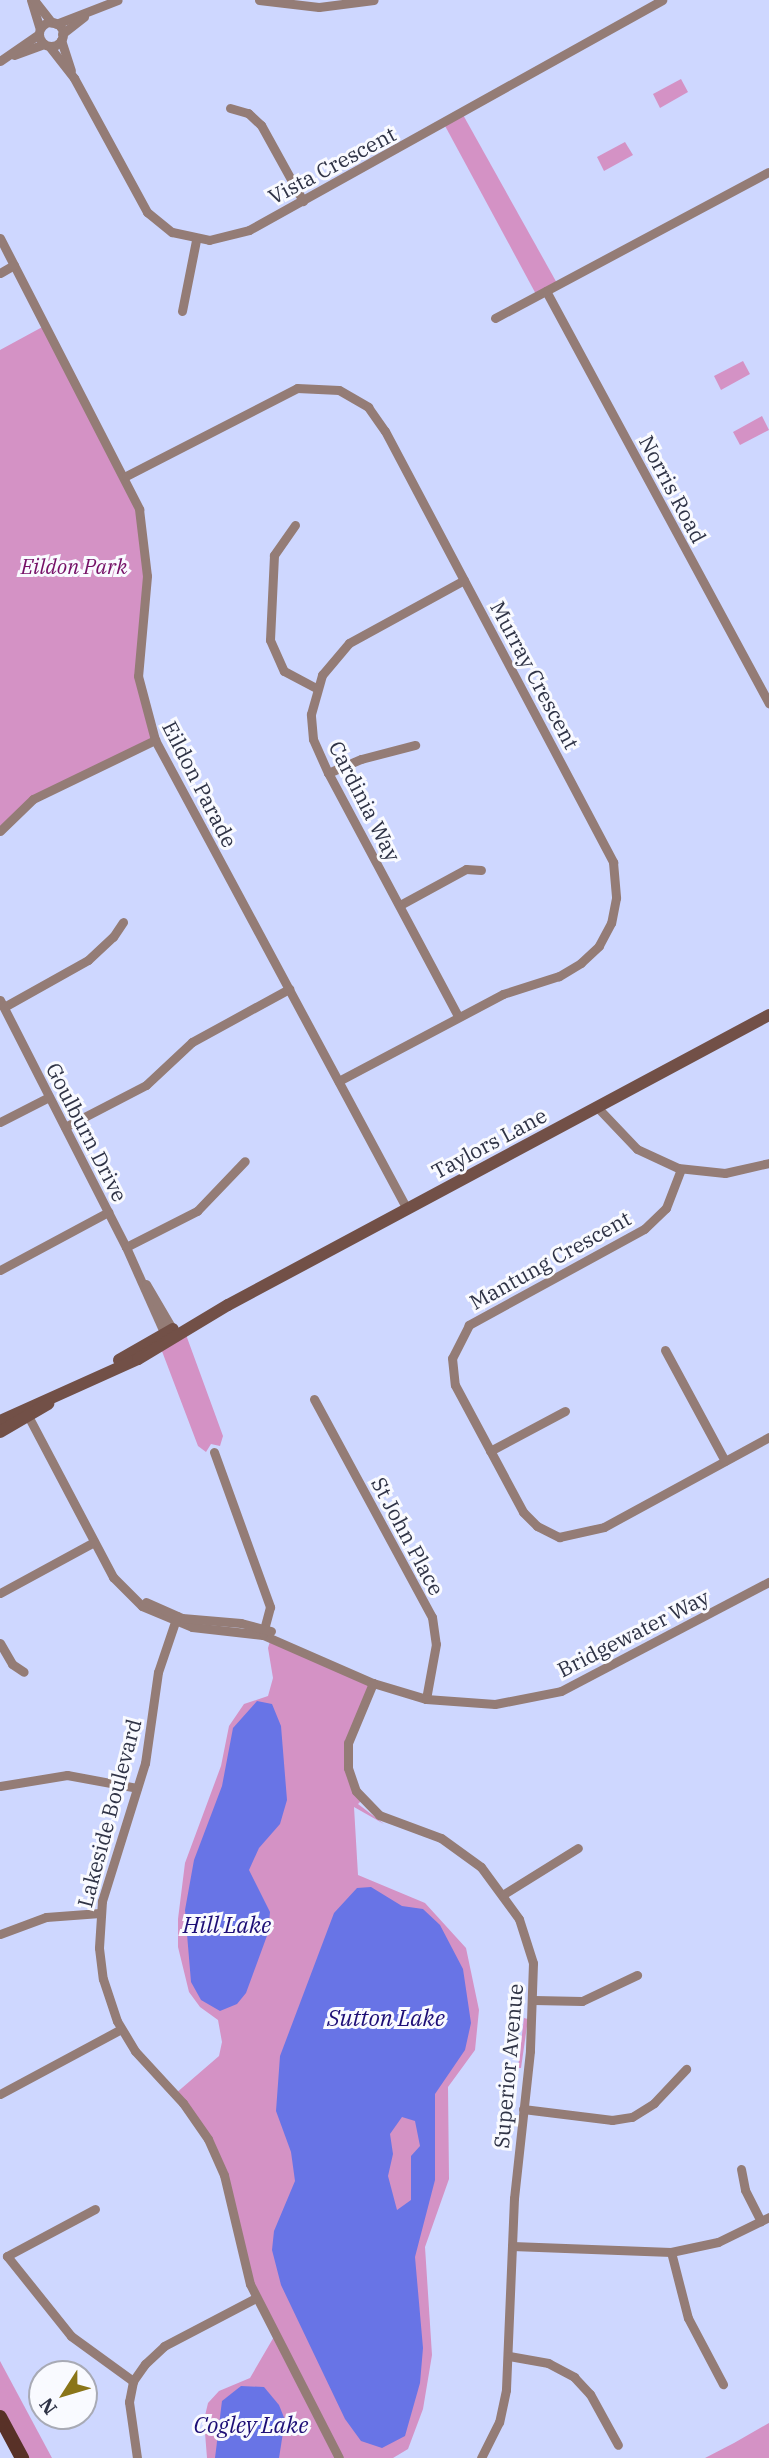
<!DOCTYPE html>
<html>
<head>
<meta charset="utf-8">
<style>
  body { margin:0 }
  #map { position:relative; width:769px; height:2458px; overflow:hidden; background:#ced7ff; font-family:"IBM Plex Serif",serif }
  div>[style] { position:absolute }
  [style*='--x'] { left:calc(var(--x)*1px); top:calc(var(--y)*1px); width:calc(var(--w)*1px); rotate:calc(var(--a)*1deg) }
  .green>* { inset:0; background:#d492c5 }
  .water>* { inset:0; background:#6874e6 }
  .street>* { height:9px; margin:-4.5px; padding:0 4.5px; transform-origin:4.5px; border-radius:4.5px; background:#947c76 }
  .street>.ring { margin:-4.5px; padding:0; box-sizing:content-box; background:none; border:9px solid #947c76; border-radius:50% }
  .secondary>* { height:12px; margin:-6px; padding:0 6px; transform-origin:6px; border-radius:6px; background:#725047 }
  .primary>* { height:14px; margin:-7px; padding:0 7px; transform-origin:7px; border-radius:7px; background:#583127 }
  span { translate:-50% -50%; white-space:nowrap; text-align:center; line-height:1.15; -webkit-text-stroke:6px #f9faff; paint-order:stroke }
  .street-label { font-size:21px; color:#2f3346 }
  .park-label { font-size:21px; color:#751066; font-style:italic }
  .water-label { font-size:23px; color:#1d0e76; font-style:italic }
  .north { position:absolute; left:28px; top:2360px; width:70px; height:70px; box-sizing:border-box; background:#f9faff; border:2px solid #a8aab5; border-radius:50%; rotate:233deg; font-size:19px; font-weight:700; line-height:28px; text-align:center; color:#2f3346 }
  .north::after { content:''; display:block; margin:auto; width:24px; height:32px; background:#8a7519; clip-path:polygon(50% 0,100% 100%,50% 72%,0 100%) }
</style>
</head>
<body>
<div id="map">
  <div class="green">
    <div style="clip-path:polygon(681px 79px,688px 92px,660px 108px,653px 94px)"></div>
    <div style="clip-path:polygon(462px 113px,558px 285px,537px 296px,444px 124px)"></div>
    <div style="clip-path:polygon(625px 142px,633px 155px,604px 171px,597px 157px)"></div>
    <div style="clip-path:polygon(46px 325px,126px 476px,147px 553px,138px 659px,155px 740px,54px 787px,0 831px,0 350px)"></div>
    <div style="clip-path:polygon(743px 361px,750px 374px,721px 390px,714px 376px)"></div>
    <div style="clip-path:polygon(762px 416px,769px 430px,740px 445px,733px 432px)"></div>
    <div style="clip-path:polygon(185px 1332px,223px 1436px,220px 1446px,211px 1444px,206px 1452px,198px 1446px,160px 1346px)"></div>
    <div style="clip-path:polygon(271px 1638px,373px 1683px,353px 1726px,347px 1759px,362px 1800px,358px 1804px,384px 1824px,354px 1807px,358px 1875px,425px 1903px,466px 1948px,479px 2010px,475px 2050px,448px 2087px,449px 2179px,425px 2247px,432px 2355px,423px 2409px,408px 2449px,393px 2458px,207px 2458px,204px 2420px,208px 2403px,219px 2391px,250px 2378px,275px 2335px,256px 2298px,220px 2165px,175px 2094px,219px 2056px,222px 2042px,218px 2020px,200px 2007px,189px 1992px,178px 1947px,178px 1919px,185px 1863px,221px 1766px,229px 1726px,244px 1704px,268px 1696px,273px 1678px,268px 1648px)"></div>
    <div style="clip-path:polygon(524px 2018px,528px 2019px,521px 2068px,518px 2068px)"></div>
    <div style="clip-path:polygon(0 2361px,52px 2458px,22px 2458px,0 2417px)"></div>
    <div style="clip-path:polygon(769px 2423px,769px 2458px,705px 2458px,734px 2443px)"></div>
  </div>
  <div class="water">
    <div style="clip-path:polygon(257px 1701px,272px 1704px,281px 1726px,287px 1800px,280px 1824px,259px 1848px,249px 1870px,270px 1912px,268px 1933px,246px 1993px,237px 2004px,220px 2011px,201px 2000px,191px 1982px,185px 1910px,194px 1860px,222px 1786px,233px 1728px)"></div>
    <div style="clip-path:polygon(evenodd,371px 1887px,402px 1906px,423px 1909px,440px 1925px,463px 1969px,471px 2023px,465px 2050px,435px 2094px,435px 2180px,415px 2257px,423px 2348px,420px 2383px,405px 2436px,382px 2448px,361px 2441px,345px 2419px,281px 2285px,272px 2250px,274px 2231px,295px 2181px,291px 2152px,276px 2111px,280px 2056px,334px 1913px,357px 1888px,371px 1887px,402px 2117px,415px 2121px,420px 2146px,411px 2156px,411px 2200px,397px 2210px,388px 2176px,393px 2154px,390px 2134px,402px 2117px)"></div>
    <div style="clip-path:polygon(241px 2386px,264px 2387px,279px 2405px,285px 2420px,279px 2458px,215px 2458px,222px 2401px)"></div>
  </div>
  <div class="street">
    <div style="--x:31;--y:0;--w:30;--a:73"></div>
    <div style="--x:34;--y:0;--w:29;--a:52"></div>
    <div style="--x:259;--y:0;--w:60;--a:6.7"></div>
    <div style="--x:319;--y:7;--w:55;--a:-7.3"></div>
    <div class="ring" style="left:39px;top:22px;width:15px;height:15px"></div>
    <div style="--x:56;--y:24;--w:66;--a:-21.2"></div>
    <div style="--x:62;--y:34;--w:28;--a:-38"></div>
    <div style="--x:61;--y:40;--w:32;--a:72"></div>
    <div style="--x:49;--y:46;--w:41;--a:52"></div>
    <div style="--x:74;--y:78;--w:153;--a:61.4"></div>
    <div style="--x:147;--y:212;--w:32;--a:39"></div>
    <div style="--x:172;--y:232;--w:38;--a:12"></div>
    <div style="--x:209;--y:240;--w:41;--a:-14"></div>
    <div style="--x:249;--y:230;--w:473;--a:-29.1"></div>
    <div style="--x:14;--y:55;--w:32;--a:-20"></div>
    <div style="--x:0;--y:61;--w:47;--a:-34.7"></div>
    <div style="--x:230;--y:108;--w:19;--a:16"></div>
    <div style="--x:248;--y:113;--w:18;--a:43"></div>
    <div style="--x:261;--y:125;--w:87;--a:61.1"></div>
    <div style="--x:0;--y:238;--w:305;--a:62.8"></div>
    <div style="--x:139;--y:509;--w:67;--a:83.2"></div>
    <div style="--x:147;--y:576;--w:100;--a:95.1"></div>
    <div style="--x:138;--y:676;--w:66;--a:75.1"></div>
    <div style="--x:155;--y:740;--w:532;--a:61.75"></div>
    <div style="--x:0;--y:273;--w:16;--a:-30"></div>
    <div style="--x:546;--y:291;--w:469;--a:61.6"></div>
    <div style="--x:182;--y:311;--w:72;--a:-78.8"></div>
    <div style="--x:495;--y:318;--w:310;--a:-28.1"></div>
    <div style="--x:126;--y:476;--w:192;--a:-27.2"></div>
    <div style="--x:297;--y:388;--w:42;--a:2.7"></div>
    <div style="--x:339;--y:390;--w:34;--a:30"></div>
    <div style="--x:368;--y:407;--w:29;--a:55"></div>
    <div style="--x:385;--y:431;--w:488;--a:62.1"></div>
    <div style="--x:613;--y:862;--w:36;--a:85"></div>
    <div style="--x:616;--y:898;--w:25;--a:101"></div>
    <div style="--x:611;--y:923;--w:26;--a:118"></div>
    <div style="--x:599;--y:946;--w:25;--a:137"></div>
    <div style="--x:581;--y:963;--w:26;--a:149"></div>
    <div style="--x:559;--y:976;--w:59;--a:162.2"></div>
    <div style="--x:503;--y:994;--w:186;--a:152.1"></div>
    <div style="--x:295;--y:525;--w:37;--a:125"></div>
    <div style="--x:274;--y:555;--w:85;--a:92.7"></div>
    <div style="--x:270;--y:640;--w:34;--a:66"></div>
    <div style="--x:284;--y:671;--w:36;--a:28"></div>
    <div style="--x:328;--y:773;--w:36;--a:-23"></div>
    <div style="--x:361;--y:759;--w:56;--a:-14.5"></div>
    <div style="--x:0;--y:831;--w:46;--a:-44.1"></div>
    <div style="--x:33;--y:799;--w:136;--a:-25.8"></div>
    <div style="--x:400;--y:905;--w:75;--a:-28.6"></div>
    <div style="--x:466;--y:869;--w:15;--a:4"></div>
    <div style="--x:0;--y:1000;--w:277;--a:63"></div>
    <div style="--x:126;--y:1247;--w:98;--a:66"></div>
    <div style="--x:4;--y:1007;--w:96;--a:-29.2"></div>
    <div style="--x:88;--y:960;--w:34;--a:-43"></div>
    <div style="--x:113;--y:937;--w:18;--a:-56"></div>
    <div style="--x:458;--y:1016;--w:276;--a:-118.1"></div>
    <div style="--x:328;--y:773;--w:37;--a:-114"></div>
    <div style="--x:313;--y:739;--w:25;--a:-95"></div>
    <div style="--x:311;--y:714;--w:41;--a:-74.2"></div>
    <div style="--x:322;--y:675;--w:42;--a:-49.8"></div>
    <div style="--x:349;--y:643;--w:131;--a:-28.7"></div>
    <div style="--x:597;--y:1107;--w:58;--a:46.4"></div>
    <div style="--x:637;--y:1149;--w:45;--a:24.9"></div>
    <div style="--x:678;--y:1168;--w:47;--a:6.1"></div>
    <div style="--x:725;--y:1173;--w:45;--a:-12.8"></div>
    <div style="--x:0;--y:1122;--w:55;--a:-27"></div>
    <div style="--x:65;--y:1127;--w:91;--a:-27.4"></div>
    <div style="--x:146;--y:1085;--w:63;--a:-43.1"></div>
    <div style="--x:192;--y:1042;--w:111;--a:-28.7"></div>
    <div style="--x:681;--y:1169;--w:42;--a:111"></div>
    <div style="--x:666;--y:1208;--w:30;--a:136"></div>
    <div style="--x:644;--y:1229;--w:200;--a:151.3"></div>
    <div style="--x:469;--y:1325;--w:37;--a:117"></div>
    <div style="--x:452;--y:1358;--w:27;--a:84"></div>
    <div style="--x:455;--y:1385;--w:144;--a:61.8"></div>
    <div style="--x:523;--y:1512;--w:20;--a:45"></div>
    <div style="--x:537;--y:1526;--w:25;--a:27"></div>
    <div style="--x:559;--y:1537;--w:46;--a:-12.5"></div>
    <div style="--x:604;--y:1527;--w:188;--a:-28.6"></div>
    <div style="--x:126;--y:1247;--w:80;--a:-26.9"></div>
    <div style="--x:197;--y:1211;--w:69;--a:-46.2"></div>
    <div style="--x:0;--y:1270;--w:123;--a:-28.2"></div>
    <div style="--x:146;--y:1284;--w:56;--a:59.7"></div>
    <div style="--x:665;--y:1350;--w:126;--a:61.6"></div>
    <div style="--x:314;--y:1399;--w:248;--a:61.6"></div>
    <div style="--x:432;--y:1617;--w:27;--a:82"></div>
    <div style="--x:436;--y:1644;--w:56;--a:100.3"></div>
    <div style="--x:26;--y:1412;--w:187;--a:62.2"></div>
    <div style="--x:113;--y:1577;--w:41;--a:45"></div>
    <div style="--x:142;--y:1606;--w:54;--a:22.8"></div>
    <div style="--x:192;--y:1627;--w:71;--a:6.4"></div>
    <div style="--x:263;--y:1635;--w:120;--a:23.6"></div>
    <div style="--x:373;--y:1683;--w:55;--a:16.8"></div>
    <div style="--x:426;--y:1699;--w:69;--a:4.1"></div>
    <div style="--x:495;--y:1704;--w:67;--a:-11.1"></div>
    <div style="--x:561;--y:1691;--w:235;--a:-27.7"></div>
    <div style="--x:490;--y:1451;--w:85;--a:-28.1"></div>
    <div style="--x:214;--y:1452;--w:165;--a:70.1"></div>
    <div style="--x:270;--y:1607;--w:27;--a:105"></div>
    <div style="--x:0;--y:1593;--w:107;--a:-28.5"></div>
    <div style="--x:146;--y:1602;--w:39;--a:24"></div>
    <div style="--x:182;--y:1618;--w:59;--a:4.8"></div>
    <div style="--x:241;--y:1623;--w:31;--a:15"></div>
    <div style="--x:177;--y:1616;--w:59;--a:108.7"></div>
    <div style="--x:158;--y:1672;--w:92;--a:98.1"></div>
    <div style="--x:145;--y:1763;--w:145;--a:107.3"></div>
    <div style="--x:102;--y:1901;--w:47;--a:93.7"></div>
    <div style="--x:99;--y:1948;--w:31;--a:83"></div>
    <div style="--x:103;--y:1979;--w:44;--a:71.6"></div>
    <div style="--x:117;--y:2021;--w:35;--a:59"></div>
    <div style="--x:135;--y:2051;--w:71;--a:47.3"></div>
    <div style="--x:183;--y:2103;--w:44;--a:55.2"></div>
    <div style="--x:208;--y:2139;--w:39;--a:66"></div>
    <div style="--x:224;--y:2175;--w:112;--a:76.6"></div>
    <div style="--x:250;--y:2284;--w:195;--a:62.9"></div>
    <div style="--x:0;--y:1643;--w:24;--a:60"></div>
    <div style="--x:12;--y:1664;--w:14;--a:34"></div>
    <div style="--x:373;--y:1683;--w:65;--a:112.6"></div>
    <div style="--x:348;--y:1743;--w:25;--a:90"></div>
    <div style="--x:348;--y:1768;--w:24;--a:71"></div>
    <div style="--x:356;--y:1791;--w:33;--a:46"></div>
    <div style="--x:379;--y:1815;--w:66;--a:20.4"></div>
    <div style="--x:441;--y:1838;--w:49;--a:35.9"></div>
    <div style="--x:481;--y:1867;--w:64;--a:53.8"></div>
    <div style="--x:519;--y:1919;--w:46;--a:72.3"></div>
    <div style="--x:533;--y:1963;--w:88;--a:92"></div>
    <div style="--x:530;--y:2051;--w:148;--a:96.2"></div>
    <div style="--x:514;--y:2198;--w:192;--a:92.4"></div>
    <div style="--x:506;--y:2390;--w:33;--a:102"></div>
    <div style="--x:499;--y:2422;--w:40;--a:116.6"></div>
    <div style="--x:0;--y:1786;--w:68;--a:-9.3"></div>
    <div style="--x:67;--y:1775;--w:71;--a:10.5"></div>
    <div style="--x:504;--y:1894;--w:87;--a:-31.9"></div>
    <div style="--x:0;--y:1934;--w:49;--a:-20.3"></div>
    <div style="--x:46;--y:1917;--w:54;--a:-4.2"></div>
    <div style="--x:534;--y:2000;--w:48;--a:1.2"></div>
    <div style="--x:582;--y:2001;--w:61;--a:-25.3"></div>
    <div style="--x:0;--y:2094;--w:137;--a:-28.2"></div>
    <div style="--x:523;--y:2109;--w:90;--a:7"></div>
    <div style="--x:612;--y:2120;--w:20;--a:-9"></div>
    <div style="--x:632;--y:2117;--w:26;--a:-32"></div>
    <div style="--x:654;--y:2103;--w:47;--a:-46.7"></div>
    <div style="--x:741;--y:2169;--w:21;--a:79"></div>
    <div style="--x:745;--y:2190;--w:35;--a:63"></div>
    <div style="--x:95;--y:2209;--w:100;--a:151.9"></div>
    <div style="--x:7;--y:2256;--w:102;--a:51.3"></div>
    <div style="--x:71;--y:2336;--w:77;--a:36"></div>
    <div style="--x:512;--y:2246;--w:159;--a:2.2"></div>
    <div style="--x:671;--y:2252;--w:48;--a:-12"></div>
    <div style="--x:718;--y:2242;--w:57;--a:-26.1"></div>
    <div style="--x:671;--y:2252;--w:68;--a:75.6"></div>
    <div style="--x:688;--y:2318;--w:75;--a:62.1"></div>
    <div style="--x:509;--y:2356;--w:40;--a:10"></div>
    <div style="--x:548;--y:2363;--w:30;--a:28"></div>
    <div style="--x:574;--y:2377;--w:23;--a:47"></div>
    <div style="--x:590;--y:2394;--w:58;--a:61.2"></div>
    <div style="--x:137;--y:2458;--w:57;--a:-98.1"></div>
    <div style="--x:129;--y:2402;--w:21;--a:-79"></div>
    <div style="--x:133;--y:2381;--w:21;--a:-55"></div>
    <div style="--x:145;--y:2364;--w:26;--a:-43"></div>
    <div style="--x:164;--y:2346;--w:104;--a:-27.6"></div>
  </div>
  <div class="secondary">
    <div style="--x:119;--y:1360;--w:62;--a:-29.9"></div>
    <div style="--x:0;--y:1421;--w:151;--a:-24.2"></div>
    <div style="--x:138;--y:1359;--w:105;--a:-31"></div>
    <div style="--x:228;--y:1305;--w:614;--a:-28.19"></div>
    <div style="--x:0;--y:1432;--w:56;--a:-30.3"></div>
  </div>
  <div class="primary">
    <div style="--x:0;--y:2417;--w:47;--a:61.8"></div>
  </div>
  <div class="street-label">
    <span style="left:332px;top:165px;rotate:-28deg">Vista Crescent</span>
    <span style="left:673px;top:489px;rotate:62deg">Norris Road</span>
    <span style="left:535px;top:675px;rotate:62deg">Murray Crescent</span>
    <span style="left:200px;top:784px;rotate:63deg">Eildon Parade</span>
    <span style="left:365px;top:801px;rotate:63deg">Cardinia Way</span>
    <span style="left:87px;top:1132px;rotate:63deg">Goulburn Drive</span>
    <span style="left:489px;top:1143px;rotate:-28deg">Taylors Lane</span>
    <span style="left:550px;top:1260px;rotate:-29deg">Mantung Crescent</span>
    <span style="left:408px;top:1536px;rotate:62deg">St John Place</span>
    <span style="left:633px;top:1633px;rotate:-27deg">Bridgewater Way</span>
    <span style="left:109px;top:1813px;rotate:-75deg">Lakeside Boulevard</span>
    <span style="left:508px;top:2066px;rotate:-85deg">Superior Avenue</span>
  </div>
  <div class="park-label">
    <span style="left:74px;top:566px">Eildon Park</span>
  </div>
  <div class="water-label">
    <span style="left:227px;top:1924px">Hill Lake</span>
    <span style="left:386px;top:2017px">Sutton Lake</span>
    <span style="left:251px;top:2424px">Cogley Lake</span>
  </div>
  <div class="north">N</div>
</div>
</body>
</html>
